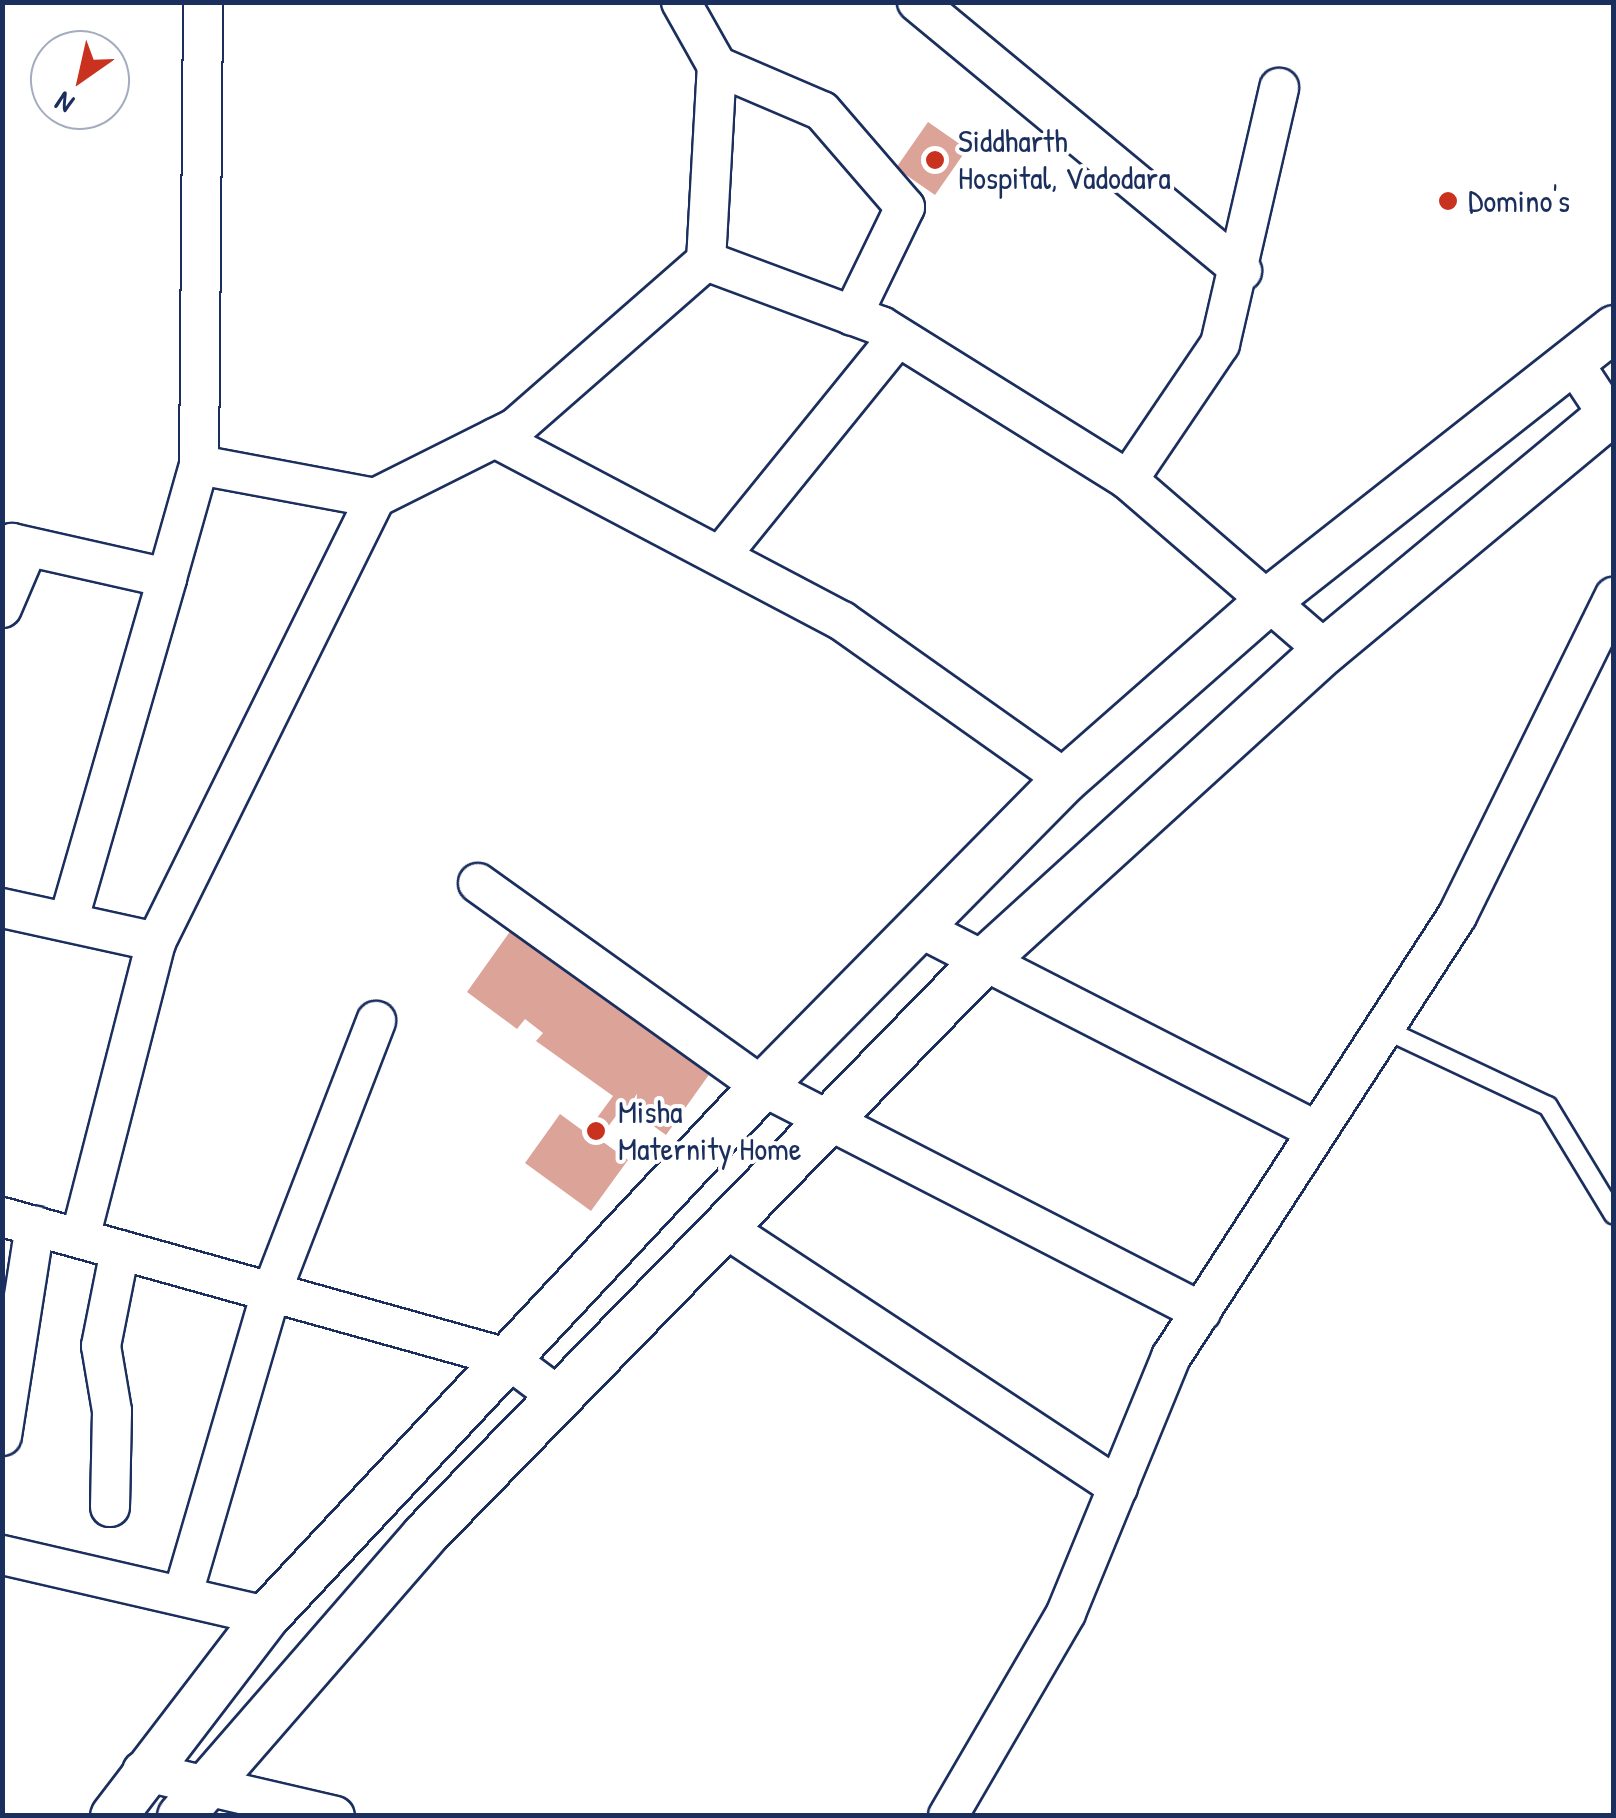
<!DOCTYPE html>
<html>
<head>
<meta charset="utf-8">
<style>
  body { margin:0 }
  #map { position:relative; width:1616px; height:1818px; overflow:hidden; background:#fff; font-family:"Patrick Hand",sans-serif }
  div>[style] { position:absolute }
  [style*='--x'] { left:calc(var(--x)*1px); top:calc(var(--y)*1px); width:calc(var(--w)*1px); rotate:calc(var(--a)*1deg) }
  .building>* { inset:0; background:#dca399 }
  .roads { filter:drop-shadow(2px 0 #1b2f5e) drop-shadow(-2px 0 #1b2f5e) drop-shadow(0 2px #1b2f5e) drop-shadow(0 -2px #1b2f5e) }
  .service>* { height:18px; margin:-9px; padding:0 9px; transform-origin:9px; border-radius:9px; background:#fff }
  .minor>* { height:38px; margin:-19px; padding:0 19px; transform-origin:19px; border-radius:19px; background:#fff }
  .tertiary>* { height:45px; margin:-22.5px; padding:0 22.5px; transform-origin:22.5px; border-radius:22.5px; background:#fff }
  .dots>* { width:28px; height:28px; translate:-50% -50%; box-sizing:border-box; border:5px solid #fff; border-radius:50% }
  span { translate:-50% -50%; white-space:nowrap; text-align:center; line-height:1.15; -webkit-text-stroke:8px #fff; paint-order:stroke }
  .poi-label { font-size:32px; color:#1b2f5e }
  .left { translate:0 -50%; text-align:left }
  .frame { position:absolute; inset:0; border:5px solid #1b2f5e; pointer-events:none }
  .north { position:absolute; left:30px; top:30px; width:100px; height:100px; box-sizing:border-box; background:#fff; border:2px solid #a4acbf; border-radius:50%; rotate:214deg; font-size:28px; font-weight:700; line-height:40px; text-align:center; color:#1b2f5e }
  .north::after { content:''; display:block; margin:auto; width:35px; height:45px; background:#c8321e; clip-path:polygon(50% 0,100% 100%,50% 72%,0 100%) }
</style>
</head>
<body>
<div id="map">
  <div class="building">
    <div style="clip-path:polygon(928px 122px,967px 149px,935px 195px,896px 168px)"></div>
    <div style="clip-path:polygon(514px 926px,713px 1069px,666px 1135px,624px 1105px,599px 1139px,628px 1160px,591px 1211px,525px 1163px,560px 1114px,586px 1133px,613px 1096px,536px 1041px,543px 1033px,525px 1019px,517px 1029px,467px 992px)"></div>
  </div>
  <div class="roads">
    <div class="service">
      <div style="--x:1384;--y:1029;--w:181;--a:25.2"></div>
      <div style="--x:1548;--y:1106;--w:127;--a:58.8"></div>
    </div>
    <div class="minor">
      <div style="--x:681;--y:2;--w:73;--a:60.6"></div>
      <div style="--x:717;--y:66;--w:114;--a:23.2"></div>
      <div style="--x:822;--y:111;--w:127;--a:49.2"></div>
      <div style="--x:905;--y:207;--w:121;--a:115.9"></div>
      <div style="--x:917;--y:2;--w:422;--a:39.6"></div>
      <div style="--x:706;--y:261;--w:195;--a:-86.8"></div>
      <div style="--x:1571;--y:359;--w:78;--a:56.5"></div>
      <div style="--x:495;--y:438;--w:392;--a:27.8"></div>
      <div style="--x:842;--y:621;--w:273;--a:35.3"></div>
      <div style="--x:199;--y:465;--w:463;--a:-89.5"></div>
      <div style="--x:1128;--y:480;--w:164;--a:-55.9"></div>
      <div style="--x:1220;--y:344;--w:263;--a:-77"></div>
      <div style="--x:2;--y:549;--w:12;--a:-31"></div>
      <div style="--x:12;--y:543;--w:159;--a:12.7"></div>
      <div style="--x:167;--y:578;--w:117;--a:-74.2"></div>
      <div style="--x:199;--y:465;--w:179;--a:10.6"></div>
      <div style="--x:375;--y:498;--w:157;--a:-26.6"></div>
      <div style="--x:515;--y:428;--w:254;--a:-41.2"></div>
      <div style="--x:706;--y:261;--w:187;--a:20.4"></div>
      <div style="--x:881;--y:326;--w:291;--a:31.9"></div>
      <div style="--x:1128;--y:480;--w:260;--a:40.8"></div>
      <div style="--x:722;--y:554;--w:279;--a:-51"></div>
      <div style="--x:2;--y:608;--w:66;--a:-66.9"></div>
      <div style="--x:478;--y:883;--w:349;--a:35.6"></div>
      <div style="--x:762;--y:1086;--w:494;--a:27.2"></div>
      <div style="--x:2;--y:908;--w:158;--a:12.4"></div>
      <div style="--x:156;--y:942;--w:495;--a:-63.7"></div>
      <div style="--x:68;--y:922;--w:358;--a:-73.9"></div>
      <div style="--x:918;--y:927;--w:448;--a:27.1"></div>
      <div style="--x:2;--y:1217;--w:524;--a:15.6"></div>
      <div style="--x:507;--y:1358;--w:65;--a:36.9"></div>
      <div style="--x:725;--y:1228;--w:471;--a:33.4"></div>
      <div style="--x:80;--y:1238;--w:306;--a:-75.6"></div>
      <div style="--x:2;--y:1436;--w:213;--a:-81.1"></div>
      <div style="--x:110;--y:1507;--w:96;--a:-88.8"></div>
      <div style="--x:112;--y:1411;--w:66;--a:-99.6"></div>
      <div style="--x:101;--y:1346;--w:98;--a:-78.8"></div>
      <div style="--x:2;--y:1555;--w:271;--a:13"></div>
      <div style="--x:184;--y:1590;--w:306;--a:-73.7"></div>
      <div style="--x:270;--y:1296;--w:295;--a:-68.9"></div>
      <div style="--x:142;--y:1771;--w:198;--a:13.1"></div>
      <div style="--x:948;--y:1816;--w:235;--a:-59.8"></div>
      <div style="--x:1066;--y:1613;--w:277;--a:-67.7"></div>
      <div style="--x:1171;--y:1357;--w:526;--a:-57.04"></div>
      <div style="--x:1457;--y:916;--w:356;--a:-63.8"></div>
    </div>
    <div class="tertiary">
      <div style="--x:113;--y:1816;--w:252;--a:-52.6"></div>
      <div style="--x:266;--y:1616;--w:726;--a:-46.9"></div>
      <div style="--x:762;--y:1086;--w:431;--a:-45.4"></div>
      <div style="--x:1065;--y:779;--w:276;--a:-41.3"></div>
      <div style="--x:1272;--y:597;--w:435;--a:-38.2"></div>
      <div style="--x:180;--y:1816;--w:372;--a:-49"></div>
      <div style="--x:424;--y:1535;--w:801;--a:-45.76"></div>
      <div style="--x:983;--y:961;--w:462;--a:-42.3"></div>
      <div style="--x:1325;--y:650;--w:376;--a:-39.7"></div>
    </div>
  </div>
  <div class="dots">
    <div style="left:935px;top:160px;background:#c8321e"></div>
    <div style="left:1448px;top:201px;background:#c8321e"></div>
    <div style="left:596px;top:1131px;background:#c8321e"></div>
  </div>
  <div class="poi-label">
    <span class="left" style="left:958px;top:160px">Siddharth<br>Hospital, Vadodara</span>
    <span class="left" style="left:1468px;top:201px">Domino's</span>
    <span class="left" style="left:618px;top:1131px">Misha<br>Maternity Home</span>
  </div>
  <div class="frame"></div>
  <div class="north">N</div>
</div>
</body>
</html>
